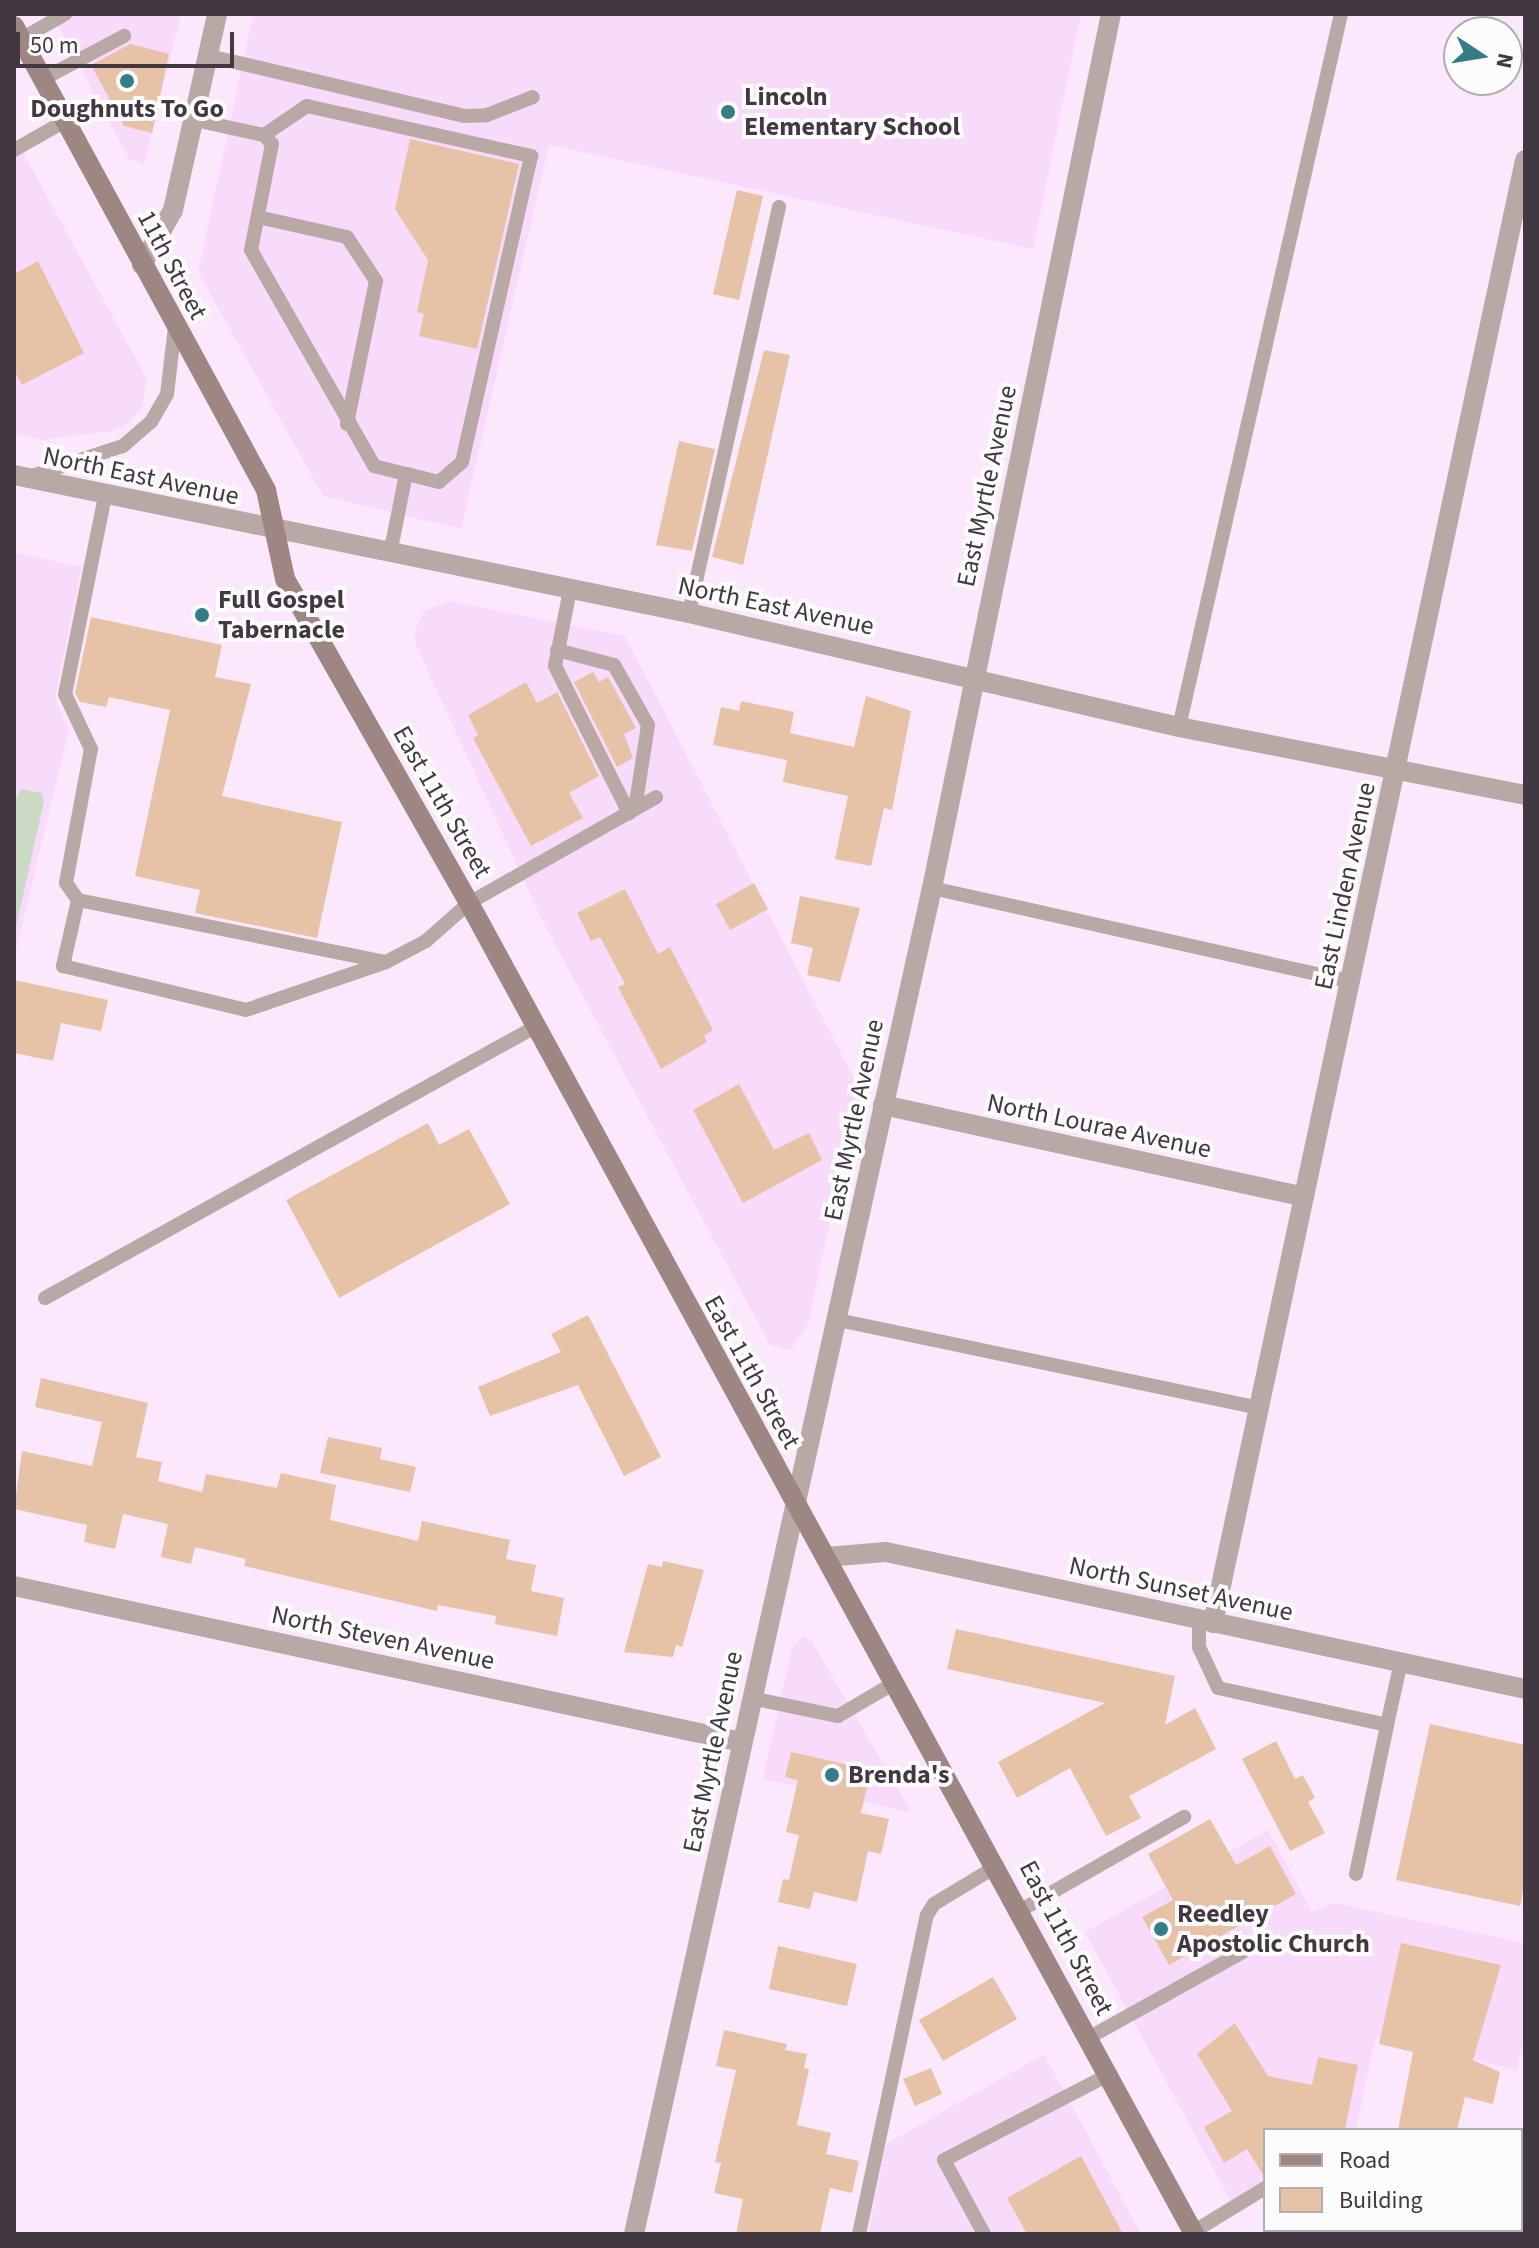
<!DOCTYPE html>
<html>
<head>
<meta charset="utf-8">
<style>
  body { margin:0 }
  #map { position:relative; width:1539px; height:2248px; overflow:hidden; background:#fbe8fd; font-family:"Source Sans 3",sans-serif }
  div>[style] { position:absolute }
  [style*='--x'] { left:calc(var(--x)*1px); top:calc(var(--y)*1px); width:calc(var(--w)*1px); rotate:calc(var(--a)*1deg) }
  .built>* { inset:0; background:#f8dbfb }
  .green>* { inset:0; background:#cadac5 }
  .building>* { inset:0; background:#e6c3a7 }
  .service>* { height:14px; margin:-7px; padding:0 7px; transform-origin:7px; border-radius:7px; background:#b9a9a6 }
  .minor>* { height:20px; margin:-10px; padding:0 10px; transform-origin:10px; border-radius:10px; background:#b9a9a6 }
  .tertiary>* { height:20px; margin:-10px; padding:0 10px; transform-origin:10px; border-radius:10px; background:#b9a9a6 }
  .secondary>* { height:20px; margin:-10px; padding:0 10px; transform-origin:10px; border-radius:10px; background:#9e8783 }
  .dots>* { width:22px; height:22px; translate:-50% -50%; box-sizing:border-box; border:4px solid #fcfcfc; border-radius:50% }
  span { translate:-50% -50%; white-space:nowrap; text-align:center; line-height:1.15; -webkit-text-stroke:8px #fcfcfc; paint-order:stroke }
  .poi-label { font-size:26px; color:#413842; font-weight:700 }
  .left { translate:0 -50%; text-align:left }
  .street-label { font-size:26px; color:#413842 }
  .frame { position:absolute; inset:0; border:16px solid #413842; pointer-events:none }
  .legend { position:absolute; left:1263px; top:2128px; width:260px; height:104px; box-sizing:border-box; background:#fcfcfc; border:2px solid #b1aeb2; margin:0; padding:10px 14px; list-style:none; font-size:24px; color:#413842 }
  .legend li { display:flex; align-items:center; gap:16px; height:40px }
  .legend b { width:40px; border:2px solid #b1aeb2 }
  .north { position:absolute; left:1443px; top:16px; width:80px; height:80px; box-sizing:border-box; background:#fcfcfc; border:2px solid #b1aeb2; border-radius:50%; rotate:102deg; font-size:22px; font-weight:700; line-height:32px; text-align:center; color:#413842 }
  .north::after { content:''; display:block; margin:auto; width:28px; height:36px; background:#367b88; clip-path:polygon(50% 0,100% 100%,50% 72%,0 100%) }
  .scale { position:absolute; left:16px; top:32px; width:218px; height:36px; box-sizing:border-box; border:4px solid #413842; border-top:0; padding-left:10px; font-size:24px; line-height:28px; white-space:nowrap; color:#413842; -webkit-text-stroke:6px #fcfcfc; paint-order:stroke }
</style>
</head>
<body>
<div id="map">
  <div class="built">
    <div style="clip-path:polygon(52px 14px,181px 14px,144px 165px,129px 159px)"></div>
    <div style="clip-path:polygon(253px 14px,1081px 14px,1033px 249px,549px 145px,461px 529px,323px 496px,198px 272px)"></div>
    <div style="clip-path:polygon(14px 136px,146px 377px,143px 405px,129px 423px,113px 431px,43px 440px,14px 434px)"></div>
    <div style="clip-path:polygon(14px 552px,82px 567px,55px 698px,69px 730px,14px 958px)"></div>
    <div style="clip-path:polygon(449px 601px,625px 636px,859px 1088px,808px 1324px,790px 1351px,770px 1345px,542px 920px,416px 645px,414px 634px,424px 611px)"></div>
    <div style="clip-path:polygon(803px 1636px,811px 1640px,912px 1813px,763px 1779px,792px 1648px)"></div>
    <div style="clip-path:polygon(1268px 1830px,1312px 1912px,1334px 1903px,1525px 1943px,1525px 2034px,1517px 2070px,1376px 2036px,1356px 2130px,1265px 2130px,1265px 2189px,1234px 2207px,1085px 1932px)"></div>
    <div style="clip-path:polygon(1044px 2054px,1141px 2234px,868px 2234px,886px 2144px)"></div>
  </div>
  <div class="green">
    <div style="clip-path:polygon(21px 789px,42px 793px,44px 801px,14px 936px,14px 804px)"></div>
  </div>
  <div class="building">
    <div style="clip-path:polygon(130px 44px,169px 54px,152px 133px,124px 126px,91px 65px)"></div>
    <div style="clip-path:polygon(410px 139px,519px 164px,477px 349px,419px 336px,424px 314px,417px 312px,428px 260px,395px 209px)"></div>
    <div style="clip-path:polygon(737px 190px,763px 196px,739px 300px,713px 294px)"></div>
    <div style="clip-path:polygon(38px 261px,84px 353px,22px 385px,14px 370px,14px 274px)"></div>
    <div style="clip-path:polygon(764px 350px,790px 355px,743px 565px,712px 557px)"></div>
    <div style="clip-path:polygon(679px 441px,715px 449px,692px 551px,656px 545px)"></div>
    <div style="clip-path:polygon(91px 617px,222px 645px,215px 677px,251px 684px,222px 796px,342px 822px,317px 938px,195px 913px,200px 890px,135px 876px,170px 710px,109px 697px,106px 707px,80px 702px,75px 693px)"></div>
    <div style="clip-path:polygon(593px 672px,599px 682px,608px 677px,636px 728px,624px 734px,633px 758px,617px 767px,574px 682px)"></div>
    <div style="clip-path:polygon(526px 682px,537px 703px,557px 692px,599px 776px,569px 793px,583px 818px,531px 846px,473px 738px,478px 735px,468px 715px)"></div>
    <div style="clip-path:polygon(866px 696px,911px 711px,892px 810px,884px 808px,871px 866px,835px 859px,848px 796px,783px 782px,787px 760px,713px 745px,721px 707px,739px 711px,741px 701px,794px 712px,790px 733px,854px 747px)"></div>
    <div style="clip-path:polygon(754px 883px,768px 909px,730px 930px,716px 904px)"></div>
    <div style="clip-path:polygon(625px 889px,658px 954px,670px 947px,713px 1030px,704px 1036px,707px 1042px,661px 1069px,618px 987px,625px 984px,600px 937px,591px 941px,577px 913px)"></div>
    <div style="clip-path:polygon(800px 896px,860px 908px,840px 982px,807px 975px,813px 948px,791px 943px)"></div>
    <div style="clip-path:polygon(14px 980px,108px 1000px,101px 1031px,61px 1023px,53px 1061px,14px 1053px)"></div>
    <div style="clip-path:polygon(739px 1084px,774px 1150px,809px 1133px,822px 1160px,743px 1203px,693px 1110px)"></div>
    <div style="clip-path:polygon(428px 1123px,439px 1145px,469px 1129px,510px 1204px,339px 1298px,286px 1200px)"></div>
    <div style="clip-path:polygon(588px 1315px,661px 1457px,624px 1476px,578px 1385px,490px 1416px,478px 1387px,561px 1352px,551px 1334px)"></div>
    <div style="clip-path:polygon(41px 1378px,148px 1403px,136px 1457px,162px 1462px,158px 1481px,202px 1492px,206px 1474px,277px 1488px,281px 1473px,336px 1485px,330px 1520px,418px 1541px,422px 1521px,510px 1540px,506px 1559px,536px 1565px,531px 1591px,564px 1598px,557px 1636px,495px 1624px,496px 1616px,438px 1605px,437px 1611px,244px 1566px,246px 1559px,195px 1547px,191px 1564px,161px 1557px,168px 1524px,123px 1514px,115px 1549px,84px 1542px,87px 1525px,14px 1509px,22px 1451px,92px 1466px,102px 1422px,35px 1407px)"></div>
    <div style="clip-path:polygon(328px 1437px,382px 1448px,380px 1459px,416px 1467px,410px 1492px,320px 1473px)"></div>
    <div style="clip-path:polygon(663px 1561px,704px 1570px,682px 1647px,676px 1645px,673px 1657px,624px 1652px,648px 1564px,662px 1567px)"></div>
    <div style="clip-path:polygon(956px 1629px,1175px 1676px,1165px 1725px,1195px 1708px,1216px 1749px,1129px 1796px,1141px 1818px,1106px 1836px,1070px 1768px,1017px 1798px,998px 1762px,1105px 1703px,947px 1669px)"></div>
    <div style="clip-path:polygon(1430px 1724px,1525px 1745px,1525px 1881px,1520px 1906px,1396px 1880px)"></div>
    <div style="clip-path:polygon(1276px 1741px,1295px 1779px,1303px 1775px,1315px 1798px,1308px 1802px,1325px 1833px,1290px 1851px,1242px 1759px)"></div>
    <div style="clip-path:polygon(791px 1752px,871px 1770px,861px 1813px,889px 1819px,881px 1854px,868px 1851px,857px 1902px,814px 1892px,810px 1909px,778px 1902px,783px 1879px,789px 1880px,799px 1835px,786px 1832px,798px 1780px,785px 1777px)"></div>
    <div style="clip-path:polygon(1210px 1819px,1236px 1865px,1270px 1846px,1296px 1894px,1169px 1965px,1142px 1917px,1173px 1900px,1148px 1854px)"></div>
    <div style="clip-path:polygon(1401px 1943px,1501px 1965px,1473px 2060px,1500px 2072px,1493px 2104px,1465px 2097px,1457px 2130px,1398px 2130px,1413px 2052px,1379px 2044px)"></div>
    <div style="clip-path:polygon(778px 1946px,857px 1964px,847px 2006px,769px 1989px)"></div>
    <div style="clip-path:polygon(993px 1977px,1017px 2019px,943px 2061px,919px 2020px)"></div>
    <div style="clip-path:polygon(1235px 2023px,1268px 2076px,1312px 2085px,1318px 2057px,1358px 2065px,1345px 2130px,1265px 2130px,1265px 2178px,1247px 2149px,1224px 2163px,1204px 2127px,1232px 2111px,1197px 2054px)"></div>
    <div style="clip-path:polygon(724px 2030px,787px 2044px,785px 2050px,807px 2054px,804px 2068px,809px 2069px,797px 2125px,831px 2133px,826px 2154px,859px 2161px,852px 2193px,830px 2188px,820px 2234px,736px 2234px,743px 2199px,714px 2193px,721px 2163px,715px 2162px,736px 2070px,716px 2066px)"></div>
    <div style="clip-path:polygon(931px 2068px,942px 2094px,915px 2106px,903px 2079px)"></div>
    <div style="clip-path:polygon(1081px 2156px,1123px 2234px,1027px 2234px,1007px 2198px)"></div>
  </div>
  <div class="service">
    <div style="--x:21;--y:39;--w:51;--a:-29.6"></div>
    <div style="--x:209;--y:56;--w:262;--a:13.2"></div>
    <div style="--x:464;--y:116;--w:23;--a:-2"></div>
    <div style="--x:487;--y:115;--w:49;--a:-21.4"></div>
    <div style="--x:43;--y:79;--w:92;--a:-28"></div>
    <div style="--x:195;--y:120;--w:71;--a:12.3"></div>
    <div style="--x:264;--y:135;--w:12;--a:48"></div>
    <div style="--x:272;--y:144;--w:108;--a:101.2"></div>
    <div style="--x:251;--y:250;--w:249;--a:60.3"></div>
    <div style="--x:374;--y:466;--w:33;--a:14"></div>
    <div style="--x:406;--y:474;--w:82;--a:101.3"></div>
    <div style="--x:264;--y:135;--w:52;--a:-34"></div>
    <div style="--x:307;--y:106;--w:230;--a:12.6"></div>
    <div style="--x:531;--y:156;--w:314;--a:102.7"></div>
    <div style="--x:462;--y:462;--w:30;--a:139"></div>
    <div style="--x:439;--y:482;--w:34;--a:-166"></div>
    <div style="--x:14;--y:150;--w:59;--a:-29.6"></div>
    <div style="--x:258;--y:217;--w:91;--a:12.7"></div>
    <div style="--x:347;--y:237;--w:53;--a:56.6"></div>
    <div style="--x:376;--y:281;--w:146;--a:101.5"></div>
    <div style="--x:29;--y:477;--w:99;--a:-18.3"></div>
    <div style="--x:123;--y:446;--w:37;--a:-41"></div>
    <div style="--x:151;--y:422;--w:32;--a:-60"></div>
    <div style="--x:167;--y:394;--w:67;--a:-83.2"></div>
    <div style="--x:105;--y:496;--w:202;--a:101.4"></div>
    <div style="--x:65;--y:694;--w:61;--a:64.7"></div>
    <div style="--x:91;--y:749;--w:136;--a:100.6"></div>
    <div style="--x:66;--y:883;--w:21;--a:55"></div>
    <div style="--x:78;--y:900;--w:314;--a:11.4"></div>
    <div style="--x:570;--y:590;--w:77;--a:101.2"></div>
    <div style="--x:555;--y:666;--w:165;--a:63.3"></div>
    <div style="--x:689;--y:613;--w:416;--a:-77.5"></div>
    <div style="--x:557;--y:650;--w:59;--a:14.7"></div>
    <div style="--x:614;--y:665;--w:69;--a:60.5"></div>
    <div style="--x:648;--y:725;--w:85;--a:98.8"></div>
    <div style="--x:1179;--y:727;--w:731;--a:-77.2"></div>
    <div style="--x:932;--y:888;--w:429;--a:12.6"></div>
    <div style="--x:78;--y:900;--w:68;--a:102.8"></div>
    <div style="--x:63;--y:966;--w:188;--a:13.5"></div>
    <div style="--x:246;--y:1010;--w:148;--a:-18.9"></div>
    <div style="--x:386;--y:962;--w:45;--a:-27.7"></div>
    <div style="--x:426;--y:941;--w:57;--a:-41.5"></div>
    <div style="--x:469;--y:903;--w:215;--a:-29.5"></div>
    <div style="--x:45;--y:1298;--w:558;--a:-28.95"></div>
    <div style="--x:838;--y:1320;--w:430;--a:11.8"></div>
    <div style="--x:1199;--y:1620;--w:27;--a:90"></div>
    <div style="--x:1199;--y:1647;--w:45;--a:65.1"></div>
    <div style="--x:1218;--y:1688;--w:173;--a:12.3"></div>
    <div style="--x:1387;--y:1725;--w:65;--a:-77.5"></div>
    <div style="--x:751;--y:1698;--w:89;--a:11.7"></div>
    <div style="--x:838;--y:1716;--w:67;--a:-30.4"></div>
    <div style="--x:1356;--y:1874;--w:152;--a:-78.2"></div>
    <div style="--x:1021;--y:1910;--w:188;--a:-29.7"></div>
    <div style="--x:1090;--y:2037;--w:175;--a:-29.1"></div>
    <div style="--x:1193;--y:2232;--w:84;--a:-31.4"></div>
    <div style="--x:859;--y:2234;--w:326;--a:-78"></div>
    <div style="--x:927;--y:1915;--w:13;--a:-58"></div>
    <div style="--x:934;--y:1904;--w:74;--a:-31.1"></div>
    <div style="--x:984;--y:2234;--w:84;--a:-118.4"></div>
    <div style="--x:944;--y:2160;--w:187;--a:-27.4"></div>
  </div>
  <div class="minor">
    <div style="--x:883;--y:1105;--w:431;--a:12.3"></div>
    <div style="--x:826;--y:1557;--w:60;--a:-4.8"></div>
    <div style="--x:886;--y:1552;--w:654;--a:12.1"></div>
    <div style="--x:14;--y:1586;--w:744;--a:12.11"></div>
    <div style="--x:1213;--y:1623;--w:1496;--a:-77.96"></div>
    <div style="--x:634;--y:2234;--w:1379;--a:-77.52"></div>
    <div style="--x:932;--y:888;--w:892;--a:-78.43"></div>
  </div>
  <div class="tertiary">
    <div style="--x:142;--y:265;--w:63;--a:-60.6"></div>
    <div style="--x:173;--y:210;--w:201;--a:-77.3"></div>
    <div style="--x:14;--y:475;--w:689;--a:11.55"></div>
    <div style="--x:689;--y:613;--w:503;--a:13.1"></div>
    <div style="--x:1179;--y:727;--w:353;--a:11.1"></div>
  </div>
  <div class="secondary">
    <div style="--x:14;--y:26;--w:528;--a:61.49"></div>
    <div style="--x:266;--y:490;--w:91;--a:77.9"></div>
    <div style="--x:285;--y:579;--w:373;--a:60.4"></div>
    <div style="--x:469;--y:903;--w:1516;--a:61.42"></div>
  </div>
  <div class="dots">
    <div style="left:127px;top:81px;background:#367b88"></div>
    <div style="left:728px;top:112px;background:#367b88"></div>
    <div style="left:202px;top:615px;background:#367b88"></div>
    <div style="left:832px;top:1775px;background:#367b88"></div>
    <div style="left:1161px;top:1929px;background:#367b88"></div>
  </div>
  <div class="poi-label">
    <span class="left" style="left:744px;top:112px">Lincoln<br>Elementary School</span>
    <span style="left:127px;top:109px">Doughnuts To Go</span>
    <span class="left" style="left:218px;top:615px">Full Gospel<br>Tabernacle</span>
    <span class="left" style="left:848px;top:1775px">Brenda's</span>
    <span class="left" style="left:1177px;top:1929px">Reedley<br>Apostolic Church</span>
  </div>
  <div class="street-label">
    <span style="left:172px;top:265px;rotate:62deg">11th Street</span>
    <span style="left:141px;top:476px;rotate:12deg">North East Avenue</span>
    <span style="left:987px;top:486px;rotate:-78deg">East Myrtle Avenue</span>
    <span style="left:776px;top:606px;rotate:12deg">North East Avenue</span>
    <span style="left:442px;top:802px;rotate:60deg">East 11th Street</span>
    <span style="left:1345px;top:886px;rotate:-78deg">East Linden Avenue</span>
    <span style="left:854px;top:1120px;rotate:-78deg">East Myrtle Avenue</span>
    <span style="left:1099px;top:1126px;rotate:12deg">North Lourae Avenue</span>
    <span style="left:752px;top:1372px;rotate:61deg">East 11th Street</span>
    <span style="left:1181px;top:1589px;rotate:12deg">North Sunset Avenue</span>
    <span style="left:383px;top:1638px;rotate:12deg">North Steven Avenue</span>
    <span style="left:713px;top:1752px;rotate:-78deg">East Myrtle Avenue</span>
    <span style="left:1066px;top:1938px;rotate:62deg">East 11th Street</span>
  </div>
  <div class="frame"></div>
  <ul class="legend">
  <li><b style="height:10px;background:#9e8783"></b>Road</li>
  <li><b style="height:22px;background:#e6c3a7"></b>Building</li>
  </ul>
  <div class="north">N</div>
  <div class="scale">50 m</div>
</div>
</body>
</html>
